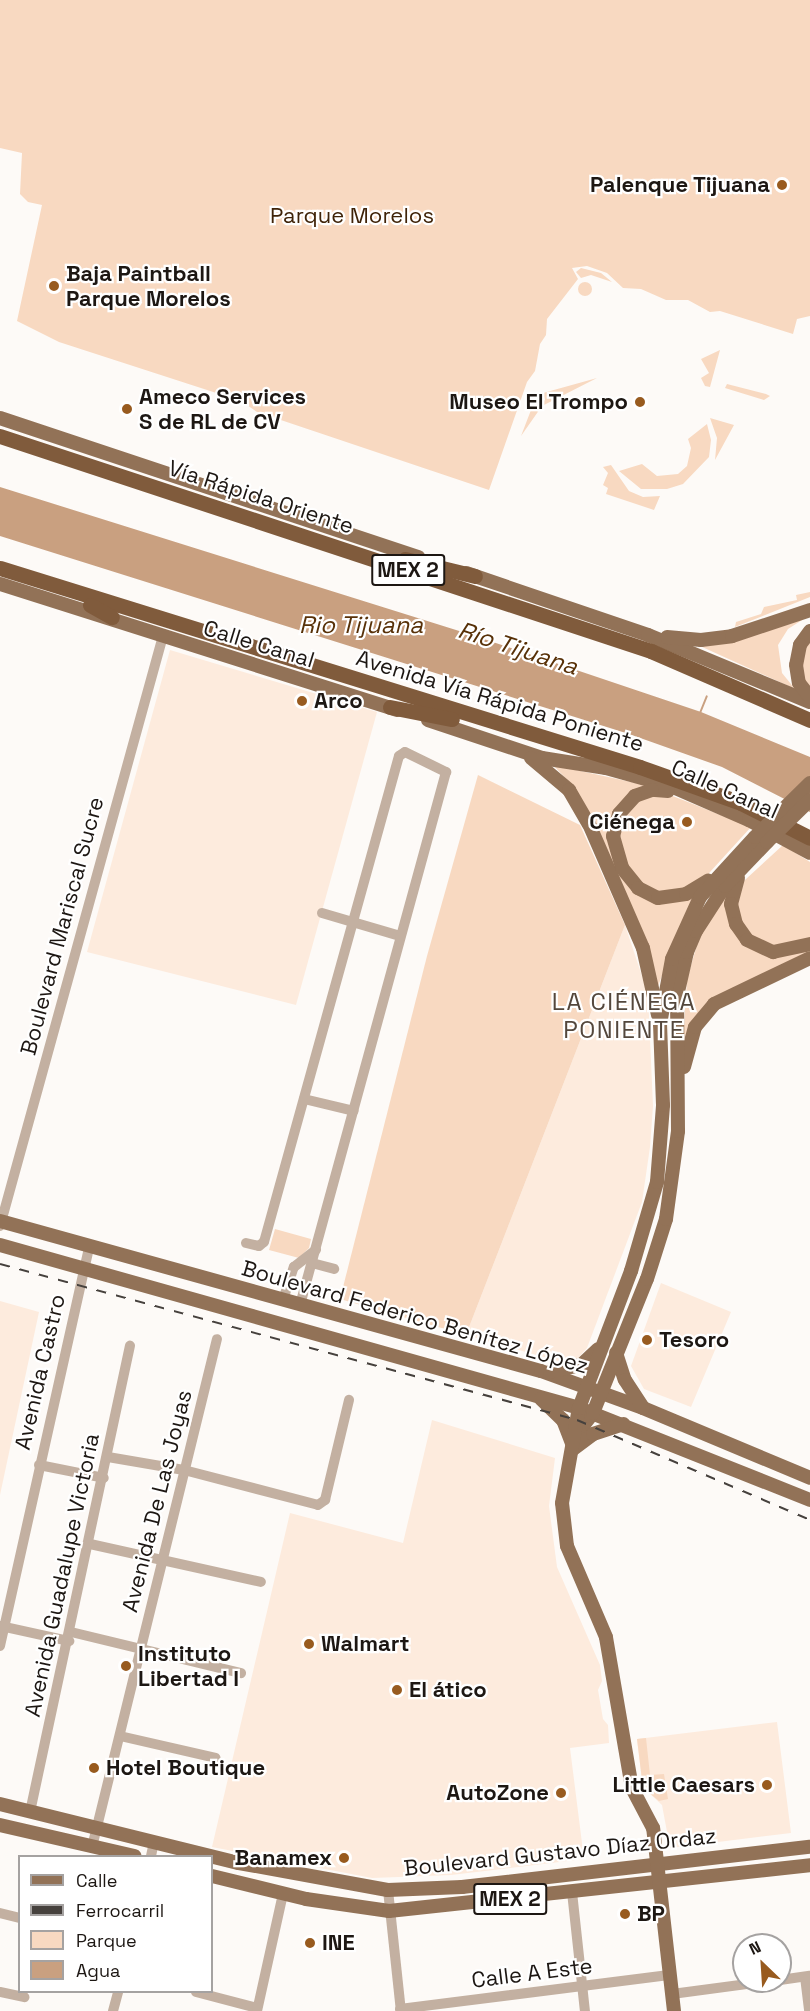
<!DOCTYPE html>
<html>
<head>
<meta charset="utf-8">
<style>
  body { margin:0 }
  #map { position:relative; width:810px; height:2011px; overflow:hidden; background:#fdfaf7; font-family:"Space Grotesk",sans-serif }
  div>[style] { position:absolute }
  [style*='--x'] { left:calc(var(--x)*1px); top:calc(var(--y)*1px); width:calc(var(--w)*1px); rotate:calc(var(--a)*1deg) }
  .built>* { inset:0; background:#fdebdd }
  .green>* { inset:0; background:#f8d9c1 }
  .round { border-radius:50% }
  .water>* { inset:0; background:#c9a080 }
  .stream>* { height:2px; margin:-1px; padding:0 1px; transform-origin:1px; border-radius:1px; background:#c9a080 }
  .minor>* { height:10px; margin:-5px; padding:0 5px; transform-origin:5px; border-radius:5px; background:#c3b0a1 }
  .major>* { height:14px; margin:-7px; padding:0 7px; transform-origin:7px; border-radius:7px; background:#927257 }
  .highway>* { height:15px; margin:-7.5px; padding:0 7.5px; transform-origin:7.5px; border-radius:7.5px; background:#805b3c }
  .rail>* { height:2px; margin-top:-1px; transform-origin:0; background:repeating-linear-gradient(90deg,#46413d 0 10px,transparent 0 20px) }
  .major-bridge>* { height:14px; margin:-7px; padding:0 7px; transform-origin:7px; border-radius:7px; background:#927257 }
  .dots>* { width:16px; height:16px; translate:-50% -50%; box-sizing:border-box; border:3px solid #fff; border-radius:50% }
  span { translate:-50% -50%; white-space:nowrap; text-align:center; line-height:1.15; -webkit-text-stroke:4.5px #fff; paint-order:stroke }
  .shield-label span { padding:2px 4px; background:#fff; border:2px solid; border-radius:4px; -webkit-text-stroke-width:0 }
  .shield-label { font-size:21px; color:#1d1713; font-weight:700 }
  .poi-label { font-size:22px; color:#1d1713; font-weight:700 }
  .right { translate:-100% -50%; text-align:right }
  .left { translate:0 -50%; text-align:left }
  .park-label { font-size:22px; color:#3f2308 }
  .street-label { font-size:22px; color:#1d1713 }
  .water-label { font-size:24px; color:#583108; font-style:italic }
  .neighbourhood-label { font-size:24px; color:#54473c; letter-spacing:1.5px }
  .legend { position:absolute; left:18px; top:1855px; width:195px; height:138px; box-sizing:border-box; background:#fff; border:2px solid #a5a2a1; margin:0; padding:8px 10px; list-style:none; font-size:18px; color:#1d1713 }
  .legend li { display:flex; align-items:center; gap:12px; height:30px }
  .legend b { width:30px; border:2px solid #a5a2a1 }
  .north { position:absolute; left:732px; top:1933px; width:60px; height:60px; box-sizing:border-box; background:#fff; border:2px solid #a5a2a1; border-radius:50%; rotate:335deg; font-size:16px; font-weight:700; line-height:24px; text-align:center; color:#1d1713 }
  .north::after { content:''; display:block; margin:auto; width:21px; height:27px; background:#985b1f; clip-path:polygon(50% 0,100% 100%,50% 72%,0 100%) }
</style>
</head>
<body>
<div id="map">
  <div class="built">
    <div style="clip-path:polygon(170px 650px,377px 712px,296px 1005px,87px 952px)"></div>
    <div style="clip-path:polygon(625px 925px,648px 994px,653px 1106px,650px 1147px,642px 1202px,587px 1348px,578px 1358px,565px 1363px,466px 1335px)"></div>
    <div style="clip-path:polygon(661px 1283px,731px 1312px,691px 1407px,644px 1389px,631px 1366px)"></div>
    <div style="clip-path:polygon(0 1301px,39px 1312px,0 1495px)"></div>
    <div style="clip-path:polygon(432px 1420px,555px 1458px,549px 1506px,557px 1567px,600px 1665px,602px 1681px,598px 1690px,603px 1719px,608px 1725px,609px 1743px,570px 1748px,584px 1859px,451px 1875px,372px 1878px,212px 1847px,290px 1513px,403px 1543px)"></div>
    <div style="clip-path:polygon(777px 1722px,791px 1833px,670px 1848px,662px 1805px,648px 1792px,642px 1780px,637px 1739px)"></div>
  </div>
  <div class="green">
    <div style="clip-path:polygon(0 0,810px 0,810px 316px,797px 319px,793px 334px,720px 311px,710px 312px,688px 300px,666px 300px,641px 289px,623px 288px,607px 273px,587px 266px,572px 268px,578px 279px,547px 319px,546px 335px,540px 344px,535px 371px,527px 382px,489px 490px,257px 412px,241px 401px,59px 342px,17px 321px,42px 205px,28px 202px,20px 194px,22px 153px,0 148px)"></div>
    <div style="clip-path:polygon(581px 268px,601px 273px,612px 282px,591px 275px,581px 278px,576px 272px)"></div>
    <div class="round" style="left:578px;top:282px;width:14px;height:14px"></div>
    <div style="clip-path:polygon(720px 350px,710px 387px,705px 386px,701px 378px,709px 373px,701px 359px)"></div>
    <div style="clip-path:polygon(597px 378px,542px 406px,521px 436px,531px 410px,545px 400px,543px 393px)"></div>
    <div style="clip-path:polygon(727px 384px,766px 394px,770px 396px,764px 400px,725px 388px)"></div>
    <div style="clip-path:polygon(710px 418px,734px 425px,715px 460px,717px 438px)"></div>
    <div style="clip-path:polygon(707px 424px,711px 440px,709px 457px,683px 484px,667px 489px,641px 489px,619px 471px,642px 464px,657px 476px,678px 474px,687px 466px,691px 448px,688px 439px)"></div>
    <div style="clip-path:polygon(611px 465px,629px 491px,643px 497px,660px 496px,654px 510px,606px 494px,608px 488px,603px 485px,608px 473px,603px 467px)"></div>
    <div style="clip-path:polygon(810px 592px,810px 597px,735px 627px,736px 622px,761px 614px,764px 607px,797px 600px,796px 595px)"></div>
    <div style="clip-path:polygon(810px 615px,788px 629px,778px 645px,782px 673px,795px 689px,700px 646px)"></div>
    <div style="clip-path:polygon(810px 637px,810px 690px,802px 678px,800px 657px)"></div>
    <div style="clip-path:polygon(553px 765px,645px 785px,751px 827px,710px 872px,691px 901px,658px 986px,642px 931px,572px 785px)"></div>
    <div style="clip-path:polygon(478px 775px,580px 825px,625px 925px,466px 1335px,340px 1299px,427px 956px)"></div>
    <div style="clip-path:polygon(783px 845px,810px 862px,810px 953px,711px 1000px,682px 1056px,687px 979px,699px 938px,722px 901px)"></div>
    <div style="clip-path:polygon(275px 1229px,311px 1239px,309px 1248px,299px 1258px,269px 1250px)"></div>
    <div style="clip-path:polygon(646px 1738px,650px 1775px,664px 1774px,668px 1799px,659px 1801px,648px 1792px,642px 1780px,637px 1739px)"></div>
  </div>
  <div class="water">
    <div style="clip-path:polygon(0 487px,472px 635px,701px 712px,810px 757px,810px 812px,722px 767px,629px 734px,0 536px)"></div>
  </div>
  <div class="stream">
    <div style="--x:700;--y:713;--w:18;--a:-68"></div>
  </div>
  <div class="minor">
    <div style="--x:322;--y:913;--w:81;--a:16.4"></div>
    <div style="--x:304;--y:1099;--w:51;--a:13.5"></div>
    <div style="--x:0;--y:1226;--w:612;--a:-74.56"></div>
    <div style="--x:246;--y:1243;--w:13;--a:13"></div>
    <div style="--x:259;--y:1246;--w:6;--a:-39"></div>
    <div style="--x:264;--y:1242;--w:504;--a:-74.48"></div>
    <div style="--x:399;--y:756;--w:7;--a:-34"></div>
    <div style="--x:405;--y:752;--w:46;--a:26"></div>
    <div style="--x:446;--y:772;--w:553;--a:105.32"></div>
    <div style="--x:312;--y:1263;--w:23;--a:15"></div>
    <div style="--x:283;--y:1300;--w:35;--a:-72"></div>
    <div style="--x:294;--y:1267;--w:28;--a:-38"></div>
    <div style="--x:108;--y:1457;--w:77;--a:9.7"></div>
    <div style="--x:184;--y:1470;--w:138;--a:14.6"></div>
    <div style="--x:318;--y:1505;--w:9;--a:-36"></div>
    <div style="--x:325;--y:1500;--w:103;--a:-76.5"></div>
    <div style="--x:39;--y:1465;--w:66;--a:11.3"></div>
    <div style="--x:90;--y:1544;--w:175;--a:12.5"></div>
    <div style="--x:0;--y:1626;--w:71;--a:12.3"></div>
    <div style="--x:71;--y:1632;--w:175;--a:13.6"></div>
    <div style="--x:0;--y:1646;--w:409;--a:-77.4"></div>
    <div style="--x:120;--y:1736;--w:98;--a:12.9"></div>
    <div style="--x:30;--y:1812;--w:477;--a:-77.9"></div>
    <div style="--x:92;--y:1847;--w:523;--a:-76.18"></div>
    <div style="--x:151;--y:1856;--w:14;--a:-78"></div>
    <div style="--x:388;--y:1890;--w:122;--a:83.9"></div>
    <div style="--x:572;--y:1892;--w:120;--a:83.8"></div>
    <div style="--x:0;--y:1913;--w:21;--a:14"></div>
    <div style="--x:805;--y:1977;--w:34;--a:83"></div>
    <div style="--x:780;--y:1980;--w:30;--a:-8"></div>
    <div style="--x:0;--y:1992;--w:25;--a:12"></div>
    <div style="--x:196;--y:1992;--w:63;--a:14.7"></div>
    <div style="--x:672;--y:1994;--w:99;--a:-7.6"></div>
    <div style="--x:400;--y:2009;--w:271;--a:-7.2"></div>
    <div style="--x:113;--y:2011;--w:20;--a:-75"></div>
    <div style="--x:257;--y:2011;--w:120;--a:-77.5"></div>
  </div>
  <div class="major">
    <div style="--x:0;--y:418;--w:441;--a:18.4"></div>
    <div style="--x:466;--y:573;--w:192;--a:18.8"></div>
    <div style="--x:648;--y:635;--w:175;--a:22.5"></div>
    <div style="--x:0;--y:584;--w:417;--a:17.6"></div>
    <div style="--x:810;--y:631;--w:17;--a:126"></div>
    <div style="--x:800;--y:645;--w:20;--a:101"></div>
    <div style="--x:796;--y:665;--w:18;--a:81"></div>
    <div style="--x:799;--y:683;--w:18;--a:52"></div>
    <div style="--x:667;--y:637;--w:34;--a:5"></div>
    <div style="--x:701;--y:640;--w:31;--a:-7"></div>
    <div style="--x:732;--y:636;--w:82;--a:-18.4"></div>
    <div style="--x:428;--y:720;--w:120;--a:18.4"></div>
    <div style="--x:542;--y:758;--w:65;--a:8.9"></div>
    <div style="--x:606;--y:768;--w:67;--a:15.5"></div>
    <div style="--x:671;--y:786;--w:85;--a:23.6"></div>
    <div style="--x:749;--y:820;--w:69;--a:28.4"></div>
    <div style="--x:531;--y:758;--w:50;--a:40.1"></div>
    <div style="--x:569;--y:790;--w:39;--a:60"></div>
    <div style="--x:589;--y:824;--w:135;--a:66.5"></div>
    <div style="--x:643;--y:948;--w:69;--a:77.4"></div>
    <div style="--x:668;--y:791;--w:16;--a:-176"></div>
    <div style="--x:652;--y:790;--w:18;--a:161"></div>
    <div style="--x:635;--y:796;--w:24;--a:132"></div>
    <div style="--x:619;--y:814;--w:23;--a:105"></div>
    <div style="--x:613;--y:836;--w:33;--a:74"></div>
    <div style="--x:622;--y:868;--w:26;--a:51"></div>
    <div style="--x:638;--y:888;--w:22;--a:27"></div>
    <div style="--x:658;--y:898;--w:28;--a:-8"></div>
    <div style="--x:686;--y:894;--w:26;--a:-31"></div>
    <div style="--x:738;--y:878;--w:27;--a:105"></div>
    <div style="--x:731;--y:904;--w:21;--a:76"></div>
    <div style="--x:736;--y:924;--w:19;--a:55"></div>
    <div style="--x:747;--y:940;--w:29;--a:25"></div>
    <div style="--x:773;--y:952;--w:38;--a:-12"></div>
    <div style="--x:684;--y:1067;--w:41;--a:-74.6"></div>
    <div style="--x:695;--y:1027;--w:30;--a:-50"></div>
    <div style="--x:714;--y:1004;--w:106;--a:-25.6"></div>
    <div style="--x:0;--y:1221;--w:561;--a:15.5"></div>
    <div style="--x:541;--y:1371;--w:109;--a:19.9"></div>
    <div style="--x:643;--y:1408;--w:181;--a:22.7"></div>
    <div style="--x:0;--y:1245;--w:602;--a:15.72"></div>
    <div style="--x:579;--y:1408;--w:249;--a:21.7"></div>
    <div style="--x:616;--y:1353;--w:28;--a:72"></div>
    <div style="--x:625;--y:1380;--w:33;--a:57"></div>
    <div style="--x:550;--y:1372;--w:32;--a:-13"></div>
    <div style="--x:581;--y:1365;--w:23;--a:-43"></div>
    <div style="--x:541;--y:1399;--w:30;--a:44"></div>
    <div style="--x:563;--y:1420;--w:25;--a:69"></div>
    <div style="--x:575;--y:1436;--w:29;--a:-52"></div>
    <div style="--x:593;--y:1413;--w:144;--a:-68.1"></div>
    <div style="--x:647;--y:1279;--w:63;--a:-72.4"></div>
    <div style="--x:666;--y:1219;--w:89;--a:-82.2"></div>
    <div style="--x:678;--y:1131;--w:135;--a:-90.4"></div>
    <div style="--x:677;--y:996;--w:45;--a:-77.2"></div>
    <div style="--x:687;--y:952;--w:23;--a:-67"></div>
    <div style="--x:696;--y:931;--w:54;--a:-57.2"></div>
    <div style="--x:725;--y:886;--w:61;--a:-46.3"></div>
    <div style="--x:572;--y:1450;--w:26;--a:-37"></div>
    <div style="--x:593;--y:1434;--w:32;--a:-18"></div>
    <div style="--x:0;--y:1804;--w:246;--a:13.9"></div>
    <div style="--x:239;--y:1863;--w:151;--a:10.3"></div>
    <div style="--x:388;--y:1890;--w:74;--a:-2.3"></div>
    <div style="--x:462;--y:1887;--w:350;--a:-6.6"></div>
    <div style="--x:0;--y:1825;--w:138;--a:13"></div>
    <div style="--x:212;--y:1876;--w:97;--a:13.7"></div>
    <div style="--x:306;--y:1899;--w:84;--a:8.2"></div>
    <div style="--x:389;--y:1911;--w:424;--a:-6.2"></div>
    <div style="--x:674;--y:2011;--w:184;--a:-96.5"></div>
    <div style="--x:653;--y:1828;--w:45;--a:-117.7"></div>
    <div style="--x:632;--y:1788;--w:153;--a:-99.8"></div>
    <div style="--x:606;--y:1637;--w:99;--a:-113.2"></div>
    <div style="--x:567;--y:1546;--w:43;--a:-96.6"></div>
    <div style="--x:562;--y:1503;--w:97;--a:-79.9"></div>
    <div style="--x:579;--y:1408;--w:147;--a:-69.2"></div>
    <div style="--x:631;--y:1271;--w:93;--a:-73.7"></div>
    <div style="--x:657;--y:1182;--w:77;--a:-85.5"></div>
    <div style="--x:663;--y:1105;--w:81;--a:-92.1"></div>
    <div style="--x:660;--y:1024;--w:66;--a:-79.5"></div>
    <div style="--x:672;--y:959;--w:68;--a:-65.7"></div>
    <div style="--x:700;--y:897;--w:81;--a:-47.5"></div>
  </div>
  <div class="highway">
    <div style="--x:0;--y:436;--w:686;--a:18.28"></div>
    <div style="--x:651;--y:651;--w:173;--a:23.5"></div>
    <div style="--x:405;--y:559;--w:72;--a:13.7"></div>
    <div style="--x:0;--y:568;--w:670;--a:17.27"></div>
    <div style="--x:640;--y:767;--w:107;--a:19.6"></div>
    <div style="--x:741;--y:803;--w:77;--a:26.9"></div>
    <div style="--x:90;--y:605;--w:25;--a:29"></div>
    <div style="--x:390;--y:707;--w:63;--a:11"></div>
  </div>
  <div class="rail">
    <div style="--x:0;--y:1264;--w:598;--a:15.13"></div>
    <div style="--x:577;--y:1420;--w:254;--a:23.2"></div>
  </div>
  <div class="major-bridge">
    <div style="--x:755;--y:837;--w:77;--a:-44.5"></div>
    <div style="--x:767;--y:842;--w:60;--a:-44.3"></div>
  </div>
  <div class="dots">
    <div style="left:782px;top:185px;background:#985b1f"></div>
    <div style="left:54px;top:286px;background:#985b1f"></div>
    <div style="left:640px;top:402px;background:#985b1f"></div>
    <div style="left:127px;top:409px;background:#985b1f"></div>
    <div style="left:302px;top:701px;background:#985b1f"></div>
    <div style="left:687px;top:822px;background:#985b1f"></div>
    <div style="left:647px;top:1340px;background:#985b1f"></div>
    <div style="left:309px;top:1644px;background:#985b1f"></div>
    <div style="left:126px;top:1666px;background:#985b1f"></div>
    <div style="left:397px;top:1690px;background:#985b1f"></div>
    <div style="left:94px;top:1768px;background:#985b1f"></div>
    <div style="left:767px;top:1785px;background:#985b1f"></div>
    <div style="left:561px;top:1793px;background:#985b1f"></div>
    <div style="left:344px;top:1858px;background:#985b1f"></div>
    <div style="left:625px;top:1914px;background:#985b1f"></div>
    <div style="left:310px;top:1943px;background:#985b1f"></div>
  </div>
  <div class="shield-label">
    <span style="left:408px;top:570px">MEX 2</span>
    <span style="left:510px;top:1899px">MEX 2</span>
  </div>
  <div class="poi-label">
    <span class="right" style="left:770px;top:185px">Palenque Tijuana</span>
    <span class="left" style="left:66px;top:286px">Baja Paintball<br>Parque Morelos</span>
    <span class="left" style="left:139px;top:409px">Ameco Services<br>S de RL de CV</span>
    <span class="right" style="left:628px;top:402px">Museo El Trompo</span>
    <span class="left" style="left:314px;top:701px">Arco</span>
    <span class="right" style="left:675px;top:822px">Ciénega</span>
    <span class="left" style="left:659px;top:1340px">Tesoro</span>
    <span class="left" style="left:321px;top:1644px">Walmart</span>
    <span class="left" style="left:138px;top:1666px">Instituto<br>Libertad I</span>
    <span class="left" style="left:409px;top:1690px">El ático</span>
    <span class="left" style="left:106px;top:1768px">Hotel Boutique</span>
    <span class="right" style="left:755px;top:1785px">Little Caesars</span>
    <span class="right" style="left:549px;top:1793px">AutoZone</span>
    <span class="right" style="left:332px;top:1858px">Banamex</span>
    <span class="left" style="left:637px;top:1914px">BP</span>
    <span class="left" style="left:322px;top:1943px">INE</span>
  </div>
  <div class="park-label">
    <span style="left:352px;top:216px">Parque Morelos</span>
  </div>
  <div class="street-label">
    <span style="left:261px;top:497px;rotate:18deg">Vía Rápida Oriente</span>
    <span style="left:259px;top:644px;rotate:17deg">Calle Canal</span>
    <span style="left:500px;top:701px;rotate:17deg">Avenida Vía Rápida Poniente</span>
    <span style="left:725px;top:789px;rotate:24deg">Calle Canal</span>
    <span style="left:62px;top:926px;rotate:-75deg">Boulevard Mariscal Sucre</span>
    <span style="left:415px;top:1317px;rotate:16deg">Boulevard Federico Benítez López</span>
    <span style="left:40px;top:1372px;rotate:-77deg">Avenida Castro</span>
    <span style="left:157px;top:1501px;rotate:-76deg">Avenida De Las Joyas</span>
    <span style="left:62px;top:1575px;rotate:-78deg">Avenida Guadalupe Victoria</span>
    <span style="left:560px;top:1852px;rotate:-6deg">Boulevard Gustavo Díaz Ordaz</span>
    <span style="left:532px;top:1973px;rotate:-7deg">Calle A Este</span>
  </div>
  <div class="water-label">
    <span style="left:361px;top:625px">Rio Tijuana</span>
    <span style="left:518px;top:648px;rotate:18deg">Río Tijuana</span>
  </div>
  <div class="neighbourhood-label">
    <span style="left:624px;top:1016px">LA CIÉNEGA<br>PONIENTE</span>
  </div>
  <ul class="legend">
  <li><b style="height:8px;background:#927257"></b>Calle</li>
  <li><b style="height:8px;background:#46413d"></b>Ferrocarril</li>
  <li><b style="height:16px;background:#f8d9c1"></b>Parque</li>
  <li><b style="height:16px;background:#c9a080"></b>Agua</li>
  </ul>
  <div class="north">N</div>
</div>
</body>
</html>
